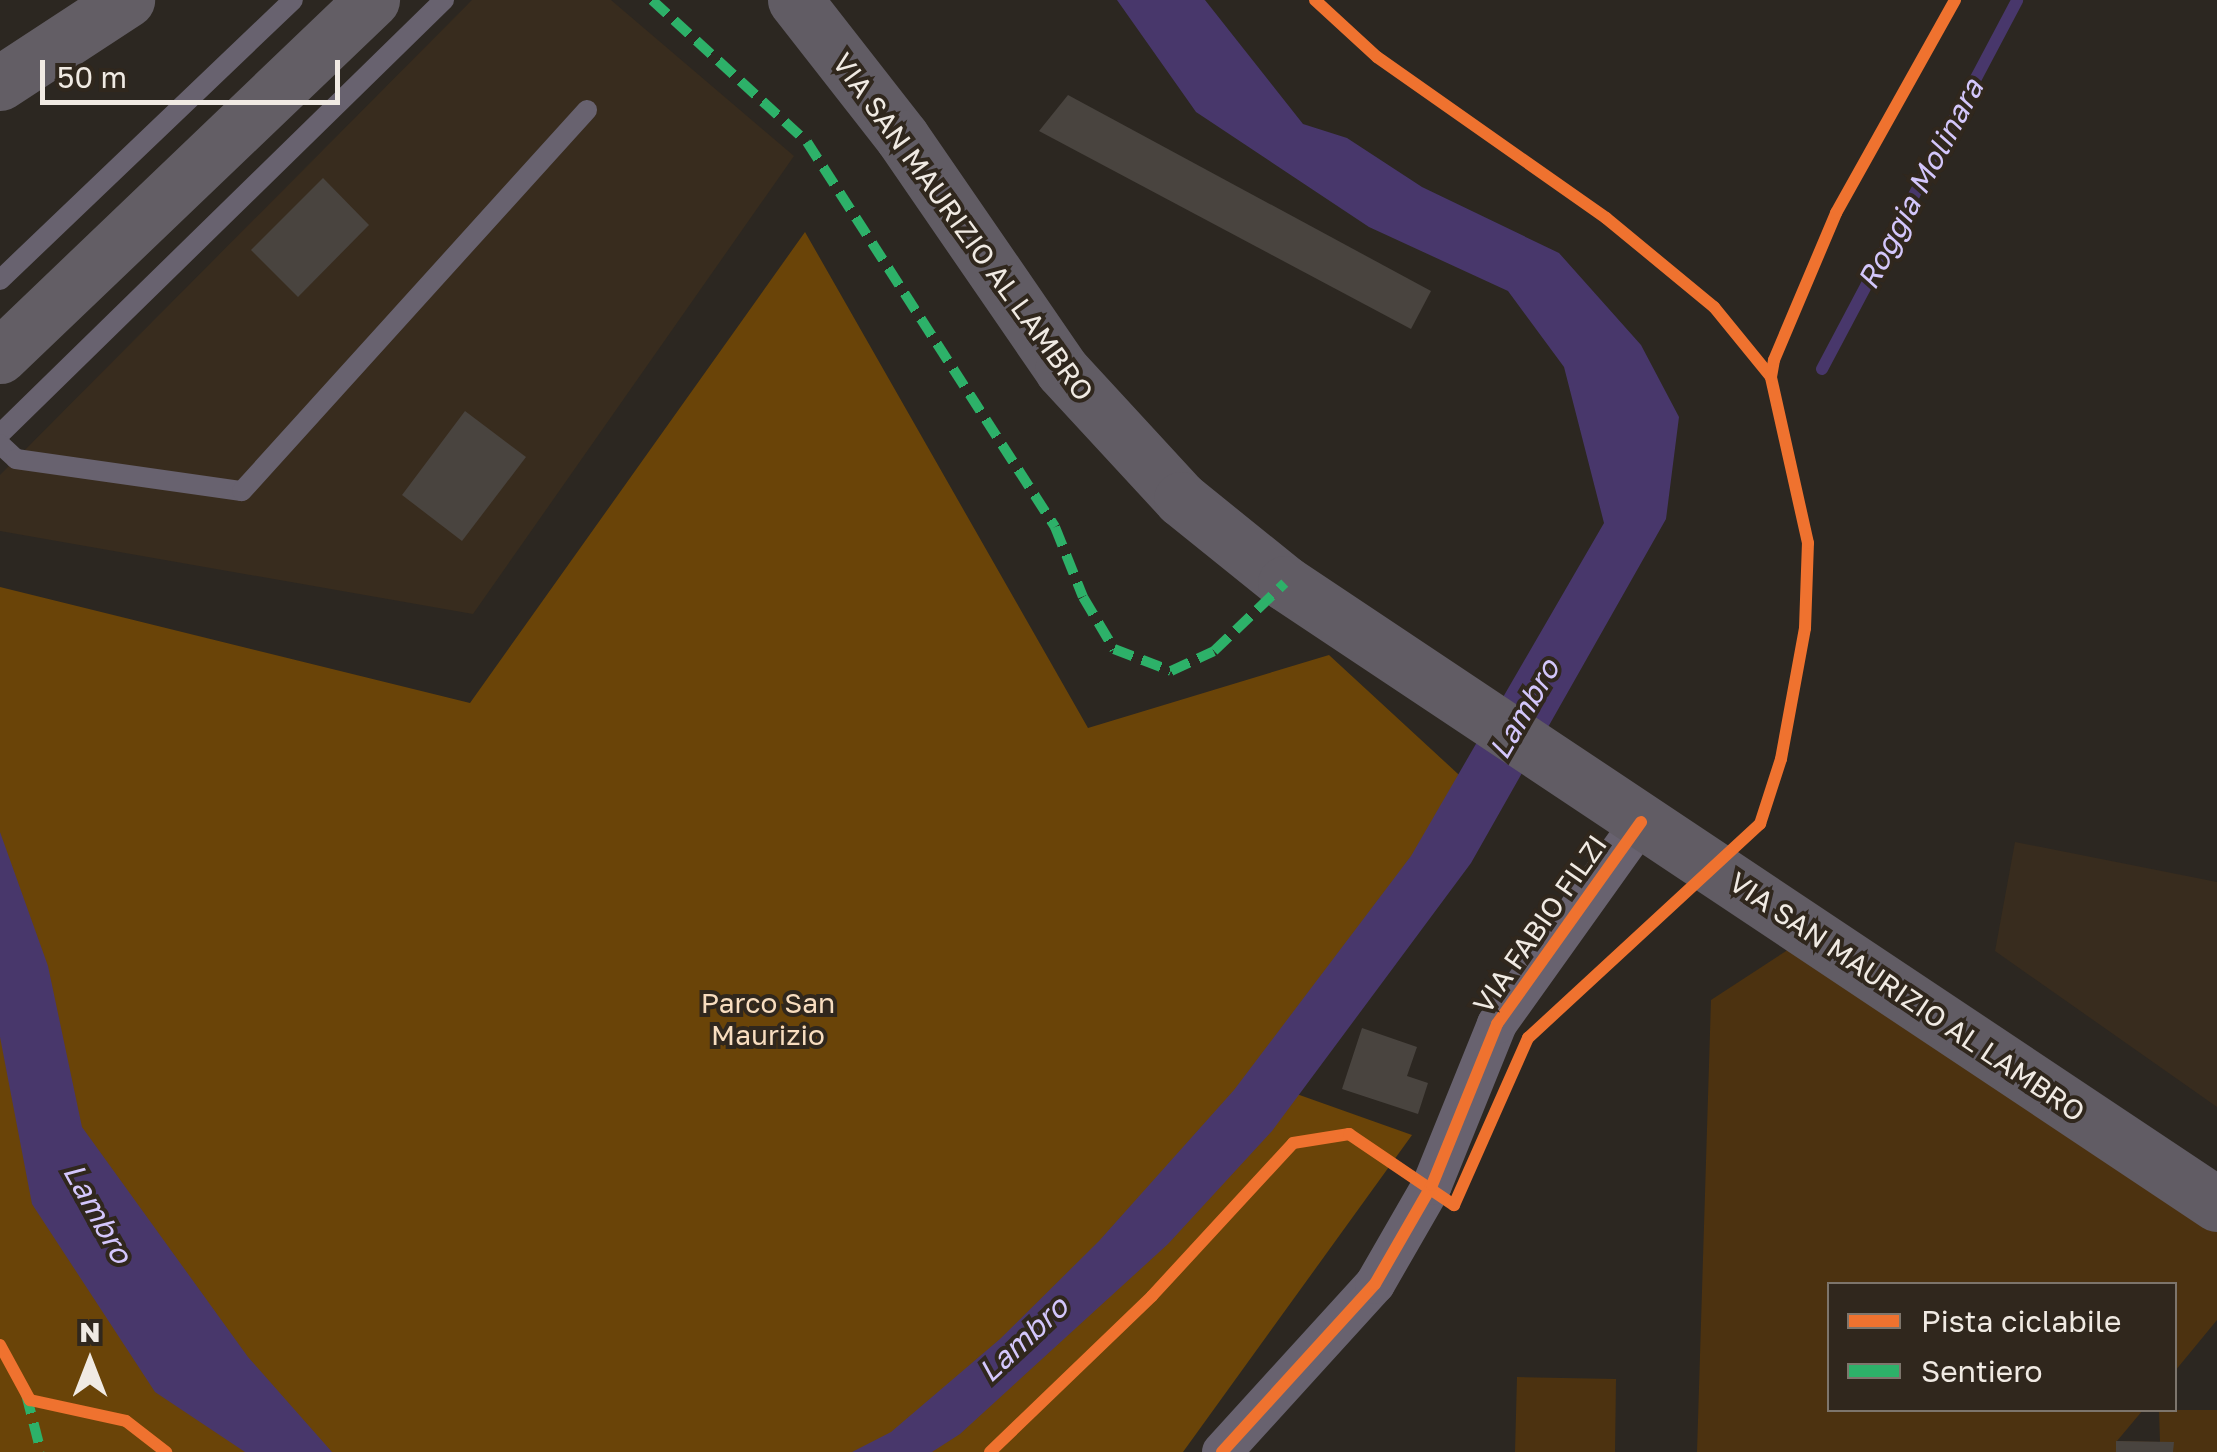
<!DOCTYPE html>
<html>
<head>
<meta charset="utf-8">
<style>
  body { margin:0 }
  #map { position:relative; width:2217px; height:1452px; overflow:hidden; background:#2c2721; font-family:"Golos Text",sans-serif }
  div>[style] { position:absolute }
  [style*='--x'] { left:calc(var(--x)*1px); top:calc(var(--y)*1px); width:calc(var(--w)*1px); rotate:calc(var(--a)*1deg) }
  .built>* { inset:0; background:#382c1e }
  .green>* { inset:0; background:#4c3210 }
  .forest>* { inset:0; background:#6a4408 }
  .water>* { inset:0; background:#48376b }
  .stream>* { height:12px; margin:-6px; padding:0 6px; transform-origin:6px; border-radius:6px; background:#48376b }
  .building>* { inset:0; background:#49443f }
  .lane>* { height:20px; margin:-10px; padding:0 10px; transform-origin:10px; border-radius:10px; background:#68626f }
  .street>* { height:40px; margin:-20px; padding:0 20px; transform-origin:20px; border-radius:20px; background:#68626f }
  .secondary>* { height:55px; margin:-27.5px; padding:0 27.5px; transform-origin:27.5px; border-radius:27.5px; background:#615c64 }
  .highway>* { height:55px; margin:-27.5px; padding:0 27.5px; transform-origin:27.5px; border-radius:27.5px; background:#635e65 }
  .quiet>* { height:10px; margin-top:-5px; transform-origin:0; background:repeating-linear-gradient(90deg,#2db169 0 20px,transparent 0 30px) }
  .cycleway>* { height:12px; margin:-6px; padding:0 6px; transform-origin:6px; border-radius:6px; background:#ef722f }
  span { translate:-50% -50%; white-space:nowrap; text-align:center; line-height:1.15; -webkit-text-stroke:8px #30271d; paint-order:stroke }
  .street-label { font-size:28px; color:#f0eae3 }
  .park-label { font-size:28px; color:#f8ddbf }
  .water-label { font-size:30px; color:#d3c6fb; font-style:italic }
  .legend { position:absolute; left:1827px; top:1282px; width:350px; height:130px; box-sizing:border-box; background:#30271d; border:2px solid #7d756c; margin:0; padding:12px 18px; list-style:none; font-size:30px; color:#f0eae3 }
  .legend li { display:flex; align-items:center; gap:20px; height:50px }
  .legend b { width:50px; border:2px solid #7d756c }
  .north { position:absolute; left:40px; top:1312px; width:100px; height:100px; -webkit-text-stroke:8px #30271d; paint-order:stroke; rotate:0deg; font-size:28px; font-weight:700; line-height:40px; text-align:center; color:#f0eae3 }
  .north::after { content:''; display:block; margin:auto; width:35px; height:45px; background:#f0eae3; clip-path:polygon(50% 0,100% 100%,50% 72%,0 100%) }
  .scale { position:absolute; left:40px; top:60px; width:300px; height:45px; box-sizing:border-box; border:5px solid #f0eae3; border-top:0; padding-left:12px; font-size:30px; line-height:35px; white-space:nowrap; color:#f0eae3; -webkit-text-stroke:8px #30271d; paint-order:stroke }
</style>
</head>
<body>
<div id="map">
  <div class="built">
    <div style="clip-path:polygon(472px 0,611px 0,794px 156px,473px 614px,0 531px,0 475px)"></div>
    <div style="clip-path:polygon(2015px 842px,2217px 882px,2217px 1107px,1995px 951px)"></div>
  </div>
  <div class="green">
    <div style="clip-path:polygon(1806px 938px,2217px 1228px,2217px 1320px,2175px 1371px,2174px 1284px,1830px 1284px,1830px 1410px,2143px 1410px,2117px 1441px,2160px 1442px,2159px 1410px,2217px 1410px,2217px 1452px,1697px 1452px,1711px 1000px)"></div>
    <div style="clip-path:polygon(1517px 1377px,1616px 1379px,1615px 1452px,1515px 1452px)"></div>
  </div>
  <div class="forest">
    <div style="clip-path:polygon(805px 232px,1088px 728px,1329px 655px,1483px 797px,1277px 1087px,1412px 1135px,1183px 1452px,0 1452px,0 587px,470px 703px)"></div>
  </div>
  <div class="water">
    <div style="clip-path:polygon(1117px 0,1205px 0,1303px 124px,1347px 138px,1422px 187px,1559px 253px,1641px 345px,1679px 417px,1666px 519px,1471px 863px,1272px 1131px,1168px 1244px,960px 1434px,932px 1452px,852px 1452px,891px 1432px,1000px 1339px,1099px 1241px,1234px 1090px,1411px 856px,1604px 523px,1564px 367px,1508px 291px,1369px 227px,1196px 112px)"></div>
    <div style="clip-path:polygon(0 832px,48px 966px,82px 1127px,248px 1357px,332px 1452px,245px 1452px,155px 1392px,32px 1204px,0 1037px)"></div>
  </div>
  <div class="stream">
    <div style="--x:1822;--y:369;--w:417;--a:-62.1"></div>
  </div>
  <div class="building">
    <div style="clip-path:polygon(1068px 95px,1431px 291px,1411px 329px,1039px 131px)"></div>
    <div style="clip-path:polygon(323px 178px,369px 225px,298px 297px,251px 250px)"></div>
    <div style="clip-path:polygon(465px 411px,526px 457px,462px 541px,402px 495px)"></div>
    <div style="clip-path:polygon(1362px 1028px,1417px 1047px,1407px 1076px,1428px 1083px,1418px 1114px,1342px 1089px)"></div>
    <div style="clip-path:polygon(2116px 1441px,2174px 1442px,2173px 1452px,2116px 1452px)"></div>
  </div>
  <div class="lane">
    <div style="--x:0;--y:280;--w:405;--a:-43.7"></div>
    <div style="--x:0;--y:434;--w:621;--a:-44.35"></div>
    <div style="--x:0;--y:444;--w:22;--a:43"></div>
    <div style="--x:16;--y:459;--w:228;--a:8.1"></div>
    <div style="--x:242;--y:491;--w:514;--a:-47.84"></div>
  </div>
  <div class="street">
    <div style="--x:1222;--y:1452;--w:227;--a:-47.7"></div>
    <div style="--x:1375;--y:1284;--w:114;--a:-60.1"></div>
    <div style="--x:1432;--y:1185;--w:174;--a:-68"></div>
    <div style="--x:1497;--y:1024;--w:248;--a:-54.5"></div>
  </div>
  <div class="secondary">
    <div style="--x:795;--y:0;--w:174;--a:52"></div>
    <div style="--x:902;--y:137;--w:283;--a:55.5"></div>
    <div style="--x:1062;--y:370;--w:176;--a:47.3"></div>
    <div style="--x:1181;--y:499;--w:134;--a:38.9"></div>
    <div style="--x:1285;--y:583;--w:1120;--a:33.68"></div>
  </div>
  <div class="highway">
    <div style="--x:0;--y:83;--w:152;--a:-33.2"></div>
    <div style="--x:0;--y:356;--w:515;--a:-43.74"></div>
  </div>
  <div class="quiet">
    <div style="--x:652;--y:0;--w:210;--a:42.5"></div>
    <div style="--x:807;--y:142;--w:458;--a:57.2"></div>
    <div style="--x:1055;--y:527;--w:75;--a:68.2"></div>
    <div style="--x:1083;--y:597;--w:61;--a:59.2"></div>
    <div style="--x:1114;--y:649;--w:61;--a:21.1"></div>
    <div style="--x:1171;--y:671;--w:47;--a:-24.9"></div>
    <div style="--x:1214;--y:651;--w:98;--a:-43.8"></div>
    <div style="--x:26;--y:1394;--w:60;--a:75.5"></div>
  </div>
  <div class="cycleway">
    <div style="--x:1315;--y:0;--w:84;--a:42.6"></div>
    <div style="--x:1377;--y:57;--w:280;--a:35.1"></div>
    <div style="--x:1606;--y:218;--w:140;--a:39.5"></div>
    <div style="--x:1714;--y:307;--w:90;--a:50.8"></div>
    <div style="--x:0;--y:1345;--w:63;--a:61.4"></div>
    <div style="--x:30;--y:1400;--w:98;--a:12.3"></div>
    <div style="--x:126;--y:1421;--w:51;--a:37.8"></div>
    <div style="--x:990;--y:1452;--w:225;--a:-43.9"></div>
    <div style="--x:1152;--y:1296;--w:208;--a:-47.3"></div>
    <div style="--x:1293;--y:1143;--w:57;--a:-9.1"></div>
    <div style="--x:1349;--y:1134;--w:127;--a:34.1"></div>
    <div style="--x:1454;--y:1205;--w:183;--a:-66.1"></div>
    <div style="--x:1528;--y:1038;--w:316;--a:-42.7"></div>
    <div style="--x:1760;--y:824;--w:68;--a:-72.1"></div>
    <div style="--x:1781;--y:759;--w:133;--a:-79.6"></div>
    <div style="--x:1805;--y:628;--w:85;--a:-88"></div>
    <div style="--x:1808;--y:543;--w:170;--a:-102.6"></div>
    <div style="--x:1771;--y:377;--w:17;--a:-80"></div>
    <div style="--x:1774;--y:360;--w:160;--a:-67.1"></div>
    <div style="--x:1836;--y:213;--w:244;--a:-60.8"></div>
    <div style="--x:1222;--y:1452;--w:227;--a:-47.7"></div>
    <div style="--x:1375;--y:1284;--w:114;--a:-60.1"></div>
    <div style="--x:1432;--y:1185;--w:174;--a:-68"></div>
    <div style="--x:1497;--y:1024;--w:248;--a:-54.5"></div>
  </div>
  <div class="street-label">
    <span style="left:963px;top:227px;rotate:54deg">VIA SAN MAURIZIO AL LAMBRO</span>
    <span style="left:1540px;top:924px;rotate:-55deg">VIA FABIO FILZI</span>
    <span style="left:1907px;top:997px;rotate:34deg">VIA SAN MAURIZIO AL LAMBRO</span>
  </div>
  <div class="park-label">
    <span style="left:768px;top:1019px">Parco San<br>Maurizio</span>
  </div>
  <div class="water-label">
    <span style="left:1920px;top:184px;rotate:-62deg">Roggia Molinara</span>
    <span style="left:1524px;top:709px;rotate:-60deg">Lambro</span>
    <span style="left:98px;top:1213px;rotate:61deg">Lambro</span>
    <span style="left:1023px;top:1339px;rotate:-43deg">Lambro</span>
  </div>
  <ul class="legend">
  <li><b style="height:12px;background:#ef722f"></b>Pista ciclabile</li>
  <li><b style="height:12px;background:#2db169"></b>Sentiero</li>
  </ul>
  <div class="north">N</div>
  <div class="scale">50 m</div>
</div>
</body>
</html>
